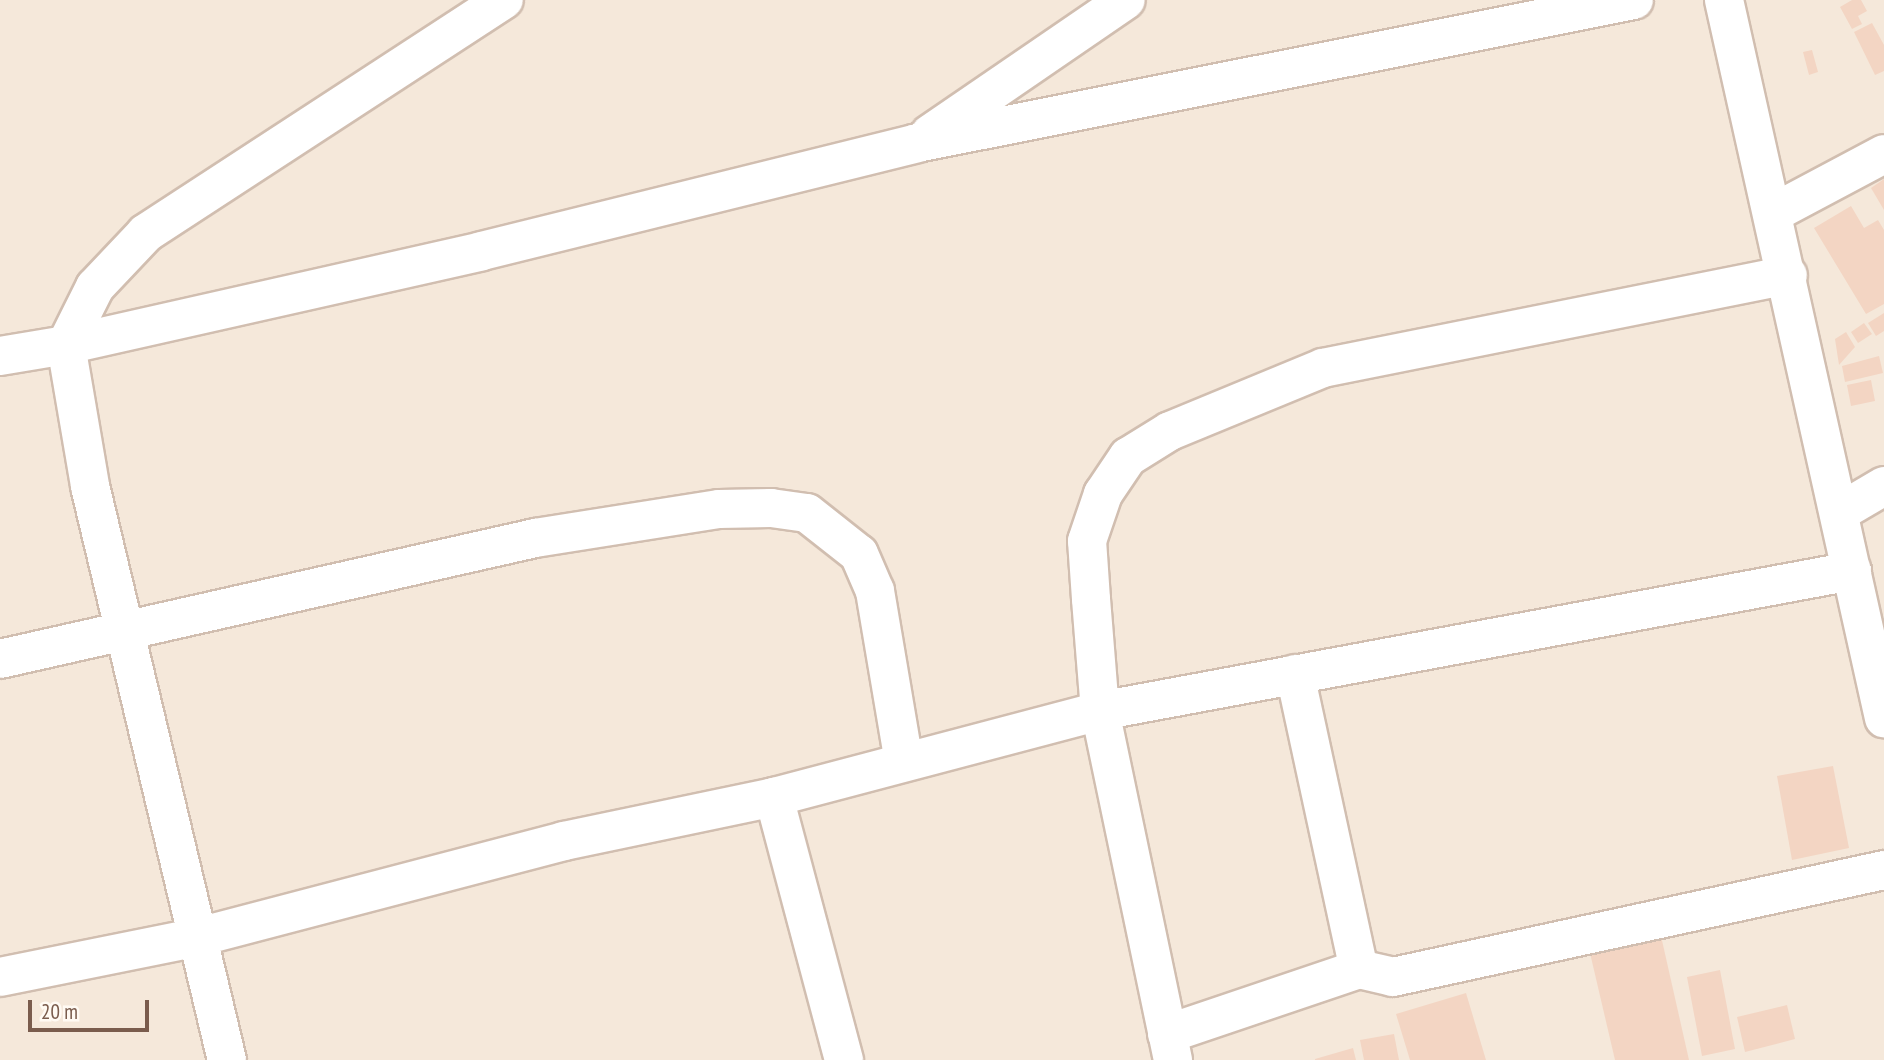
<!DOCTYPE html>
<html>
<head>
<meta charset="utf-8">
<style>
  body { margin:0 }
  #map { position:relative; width:1884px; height:1060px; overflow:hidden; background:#fdf6ec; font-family:"PT Sans Narrow",sans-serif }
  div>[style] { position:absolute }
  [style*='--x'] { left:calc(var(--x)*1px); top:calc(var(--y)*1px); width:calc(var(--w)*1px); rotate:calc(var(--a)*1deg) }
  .residential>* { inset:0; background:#f5e8da }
  .building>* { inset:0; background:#f3d5c3 }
  .roads { filter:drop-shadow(2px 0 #d1beb0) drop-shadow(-2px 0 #d1beb0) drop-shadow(0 2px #d1beb0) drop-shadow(0 -2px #d1beb0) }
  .street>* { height:38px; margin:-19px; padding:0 19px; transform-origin:19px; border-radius:19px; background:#fff }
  span { translate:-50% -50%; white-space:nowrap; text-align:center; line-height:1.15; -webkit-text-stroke:5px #fffaf3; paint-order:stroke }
  .scale { position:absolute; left:28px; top:1000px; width:121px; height:32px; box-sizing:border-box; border:4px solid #7a5c4d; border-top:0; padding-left:9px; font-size:21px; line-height:24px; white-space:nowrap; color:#7a5c4d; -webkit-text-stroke:5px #fffaf3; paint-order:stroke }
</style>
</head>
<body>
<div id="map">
  <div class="residential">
    <div style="clip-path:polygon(0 0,1884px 0,1884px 1060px,0 1060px)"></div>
  </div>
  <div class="building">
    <div style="clip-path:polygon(1852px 0,1861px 0,1867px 11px,1858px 16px,1862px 24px,1852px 29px,1840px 7px)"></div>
    <div style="clip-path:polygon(1872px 23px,1884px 45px,1884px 71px,1875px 75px,1854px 32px)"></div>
    <div style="clip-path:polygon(1812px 50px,1818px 72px,1809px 75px,1803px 52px)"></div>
    <div style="clip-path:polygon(1884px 179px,1884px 210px,1871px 188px)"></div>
    <div style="clip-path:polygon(1851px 206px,1864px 228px,1878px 220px,1884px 230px,1884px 304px,1866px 314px,1814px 228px)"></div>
    <div style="clip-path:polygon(1884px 313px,1884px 331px,1876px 336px,1868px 323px)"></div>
    <div style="clip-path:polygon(1864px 323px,1872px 334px,1858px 343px,1851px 332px)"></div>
    <div style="clip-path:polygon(1846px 332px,1855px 347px,1839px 365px,1835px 339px)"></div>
    <div style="clip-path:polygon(1879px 356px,1883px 373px,1845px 382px,1842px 366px)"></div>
    <div style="clip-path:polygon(1871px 380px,1875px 401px,1851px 406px,1847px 385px)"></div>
    <div style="clip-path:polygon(1833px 766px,1849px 848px,1792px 860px,1777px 776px)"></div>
    <div style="clip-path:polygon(1661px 936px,1689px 1060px,1615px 1060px,1590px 953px)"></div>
    <div style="clip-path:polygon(1720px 970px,1735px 1049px,1702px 1056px,1687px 977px)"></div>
    <div style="clip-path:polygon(1466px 993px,1486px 1060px,1410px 1060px,1396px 1014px)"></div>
    <div style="clip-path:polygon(1787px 1005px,1795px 1039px,1745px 1052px,1737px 1017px)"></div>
    <div style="clip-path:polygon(1394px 1034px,1399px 1060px,1364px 1060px,1360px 1040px)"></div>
    <div style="clip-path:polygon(1353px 1048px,1356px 1060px,1315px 1060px,1315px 1059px)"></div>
  </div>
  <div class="roads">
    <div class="street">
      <div style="--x:1724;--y:0;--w:736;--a:77.44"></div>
      <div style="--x:930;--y:134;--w:237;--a:-34.4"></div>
      <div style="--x:1775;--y:212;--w:123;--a:-28"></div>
      <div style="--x:66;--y:345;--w:426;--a:-12.7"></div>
      <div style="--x:482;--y:251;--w:448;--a:-13.9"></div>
      <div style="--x:917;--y:143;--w:731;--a:-11.28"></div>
      <div style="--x:66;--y:345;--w:65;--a:-63.4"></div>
      <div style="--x:95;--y:287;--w:74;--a:-46.6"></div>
      <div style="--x:146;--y:233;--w:427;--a:-33.1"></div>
      <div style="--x:0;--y:356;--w:67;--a:-9.5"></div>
      <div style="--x:66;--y:345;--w:143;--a:80.3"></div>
      <div style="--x:90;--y:486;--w:590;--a:76.58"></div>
      <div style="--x:1840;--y:512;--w:51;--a:-30.6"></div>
      <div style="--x:0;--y:659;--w:549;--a:-12.74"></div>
      <div style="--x:535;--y:538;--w:186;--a:-9"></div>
      <div style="--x:719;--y:509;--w:52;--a:-1.1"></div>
      <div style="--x:771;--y:508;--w:36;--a:8"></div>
      <div style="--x:807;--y:513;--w:66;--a:38.3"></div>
      <div style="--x:859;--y:554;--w:40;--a:66.6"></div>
      <div style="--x:875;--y:591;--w:173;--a:80.4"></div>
      <div style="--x:1295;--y:674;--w:302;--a:77.8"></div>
      <div style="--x:774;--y:797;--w:272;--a:75.1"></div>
      <div style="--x:0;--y:977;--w:202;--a:-11.4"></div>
      <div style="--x:198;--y:937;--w:378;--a:-14.7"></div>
      <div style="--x:564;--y:841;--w:215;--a:-11.8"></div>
      <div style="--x:774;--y:797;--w:337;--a:-14.8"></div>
      <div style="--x:1100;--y:711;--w:765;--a:-10.55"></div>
      <div style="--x:1167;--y:1034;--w:203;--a:-18.7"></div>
      <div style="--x:1359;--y:969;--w:35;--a:13"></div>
      <div style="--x:1393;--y:977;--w:503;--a:-12.29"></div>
      <div style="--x:1173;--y:1060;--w:357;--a:-101.8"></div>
      <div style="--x:1100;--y:711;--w:112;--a:-94.6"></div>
      <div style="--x:1091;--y:599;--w:58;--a:-93.9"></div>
      <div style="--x:1087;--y:541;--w:50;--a:-71.2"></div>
      <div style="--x:1103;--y:494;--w:45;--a:-56"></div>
      <div style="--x:1128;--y:457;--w:49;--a:-31.8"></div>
      <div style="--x:1170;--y:431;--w:165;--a:-22.4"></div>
      <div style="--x:1323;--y:368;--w:474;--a:-11.3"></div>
    </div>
  </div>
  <div class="scale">20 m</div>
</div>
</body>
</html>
